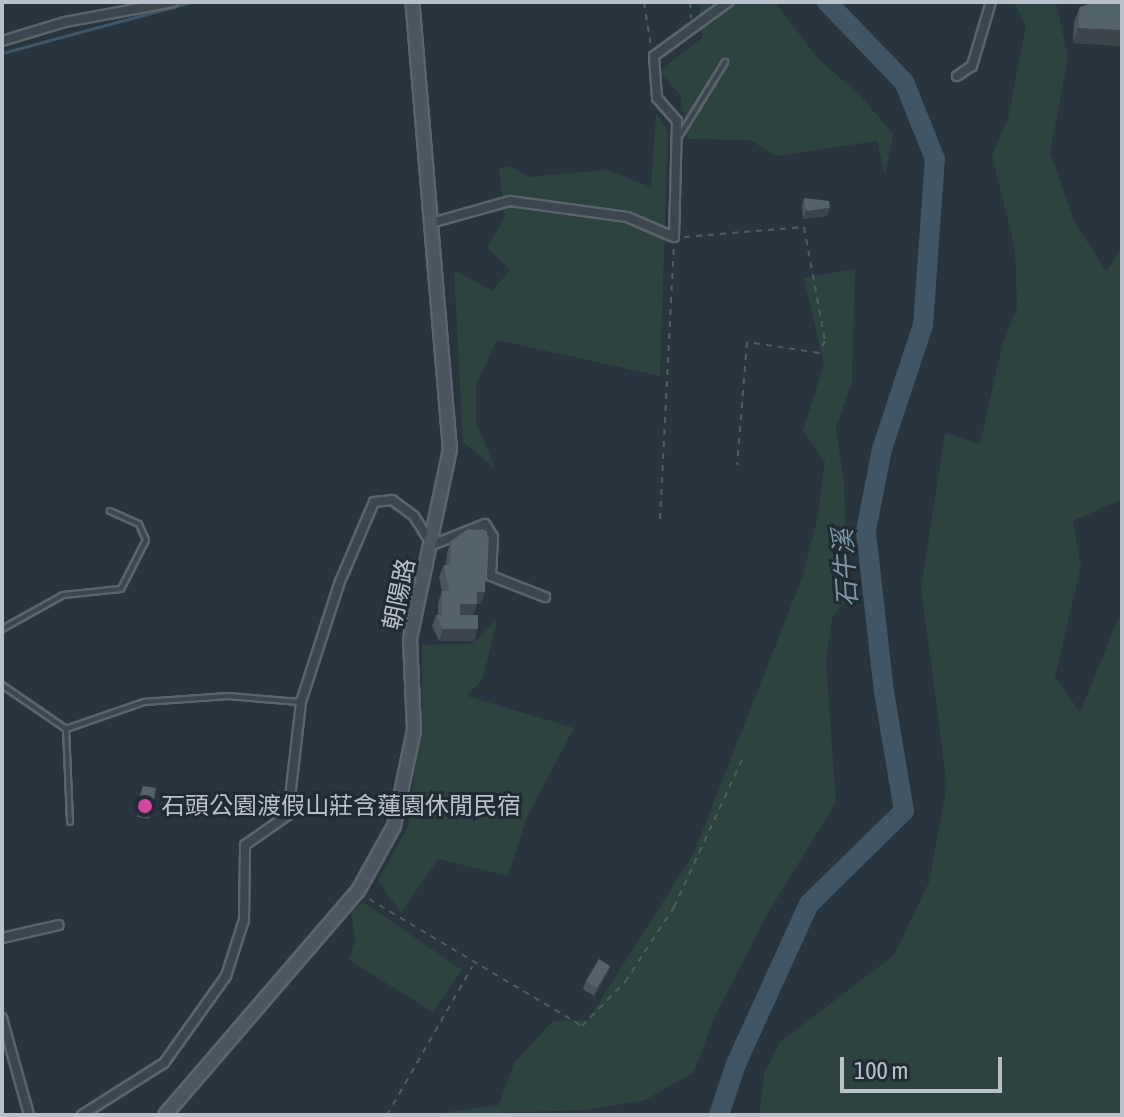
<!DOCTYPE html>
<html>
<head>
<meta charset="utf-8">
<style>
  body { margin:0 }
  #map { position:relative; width:1124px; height:1117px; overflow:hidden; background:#28353e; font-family:"Asap Condensed","Noto Sans TC",sans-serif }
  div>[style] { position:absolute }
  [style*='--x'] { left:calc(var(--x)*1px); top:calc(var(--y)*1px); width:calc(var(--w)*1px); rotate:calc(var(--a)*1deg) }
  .green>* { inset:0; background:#2d4340 }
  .stream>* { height:3px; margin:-1.5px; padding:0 1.5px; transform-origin:1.5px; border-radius:1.5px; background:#405565 }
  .river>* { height:20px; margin:-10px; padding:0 10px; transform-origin:10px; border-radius:10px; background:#405565 }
  .path>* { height:2px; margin-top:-1px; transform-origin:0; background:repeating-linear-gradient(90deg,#4c5f5f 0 6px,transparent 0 12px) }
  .roads { filter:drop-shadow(2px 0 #5a646c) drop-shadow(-2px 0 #5a646c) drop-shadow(0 2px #5a646c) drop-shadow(0 -2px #5a646c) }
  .service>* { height:4px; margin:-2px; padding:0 2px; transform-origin:2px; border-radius:2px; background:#3c464e }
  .minor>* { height:8px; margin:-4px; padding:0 4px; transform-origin:4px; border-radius:4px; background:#3c464e }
  .secondary>* { height:12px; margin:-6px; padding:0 6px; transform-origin:6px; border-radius:6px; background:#4b5661 }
  .wall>* { inset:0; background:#48545c }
  .shaded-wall>* { inset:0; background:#3b454b }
  .building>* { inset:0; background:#54626b }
  .dots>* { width:22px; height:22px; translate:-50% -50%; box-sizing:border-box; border:4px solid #212b33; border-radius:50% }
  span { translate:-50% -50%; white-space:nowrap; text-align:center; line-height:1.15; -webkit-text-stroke:6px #212b33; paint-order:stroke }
  .street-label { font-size:24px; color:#b8c1c9 }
  .poi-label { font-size:24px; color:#b8c1c9 }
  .left { translate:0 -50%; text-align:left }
  .water-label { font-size:26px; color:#7c96a9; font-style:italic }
  .frame { position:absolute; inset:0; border:4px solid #b8c1c9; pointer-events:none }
  .scale { position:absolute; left:840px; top:1057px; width:162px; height:36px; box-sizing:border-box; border:4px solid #b8c1c9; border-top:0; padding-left:10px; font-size:24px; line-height:28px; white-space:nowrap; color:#b8c1c9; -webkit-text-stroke:6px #212b33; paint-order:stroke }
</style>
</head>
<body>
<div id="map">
  <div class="green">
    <div style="clip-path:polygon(699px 2px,775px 2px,819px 60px,859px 94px,893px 134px,885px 175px,877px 141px,776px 156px,750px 140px,688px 139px,680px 95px,659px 71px,702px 38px)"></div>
    <div style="clip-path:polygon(1056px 2px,1068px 58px,1050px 153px,1075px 223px,1106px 271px,1122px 249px,1122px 499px,1073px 521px,1081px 566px,1055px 677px,1080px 712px,1122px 610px,1122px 1115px,759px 1115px,764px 1075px,779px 1043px,894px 955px,929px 882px,947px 785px,921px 588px,945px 433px,980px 444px,1002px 346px,1017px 308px,1015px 249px,992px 155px,1008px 119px,1026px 25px,1014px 3px)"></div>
    <div style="clip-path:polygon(656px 113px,668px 131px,660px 376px,497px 340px,476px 384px,476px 422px,495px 468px,463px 442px,454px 270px,492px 291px,510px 270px,487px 247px,505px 218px,499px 168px,510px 166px,529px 177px,606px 170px,651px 187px)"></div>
    <div style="clip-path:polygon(855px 269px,852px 382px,836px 428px,844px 483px,848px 598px,832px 618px,826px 662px,836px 802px,766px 916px,715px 1016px,694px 1072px,645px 1100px,588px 1110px,426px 1115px,499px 1105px,514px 1063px,553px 1021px,588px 1020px,694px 853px,802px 578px,818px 516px,825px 461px,803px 431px,824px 364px,804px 278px)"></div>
    <div style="clip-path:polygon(497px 620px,483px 678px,467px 696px,574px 728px,527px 817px,508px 876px,438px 859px,401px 913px,378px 880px,408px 827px,422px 710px,422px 645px,472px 644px)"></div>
    <div style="clip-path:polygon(363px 902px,462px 970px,433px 1012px,349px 960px,355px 940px,351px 912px)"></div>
  </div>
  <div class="stream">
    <div style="--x:2;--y:53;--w:196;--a:-15.1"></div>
  </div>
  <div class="river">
    <div style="--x:719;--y:1115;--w:54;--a:-71.6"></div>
    <div style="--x:736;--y:1064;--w:176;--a:-65.5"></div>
    <div style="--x:809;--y:904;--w:133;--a:-44.4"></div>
    <div style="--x:904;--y:811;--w:121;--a:-99.5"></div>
    <div style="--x:884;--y:692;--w:162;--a:-96.4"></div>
    <div style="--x:866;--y:531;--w:84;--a:-79"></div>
    <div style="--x:882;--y:449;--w:131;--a:-71.7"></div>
    <div style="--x:923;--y:325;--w:166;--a:-85.9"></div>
    <div style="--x:935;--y:159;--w:83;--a:-111.9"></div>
    <div style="--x:904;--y:82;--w:111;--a:-133.9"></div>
  </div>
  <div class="path">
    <div style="--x:644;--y:2;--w:46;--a:81.2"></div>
    <div style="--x:690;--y:2;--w:16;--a:86"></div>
    <div style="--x:684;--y:237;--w:120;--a:-4.8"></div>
    <div style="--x:804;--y:227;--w:116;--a:79.6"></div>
    <div style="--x:825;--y:341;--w:13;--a:117"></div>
    <div style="--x:819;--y:353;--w:73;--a:-171.3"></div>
    <div style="--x:747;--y:342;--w:123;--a:94.6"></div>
    <div style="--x:660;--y:519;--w:273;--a:-87.1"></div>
    <div style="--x:369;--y:899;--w:248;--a:30.8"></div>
    <div style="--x:582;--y:1026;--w:62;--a:-45.7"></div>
    <div style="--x:625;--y:982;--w:90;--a:-56.8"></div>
    <div style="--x:674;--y:907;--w:162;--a:-65.2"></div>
    <div style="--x:387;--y:1115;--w:171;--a:-60.1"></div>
  </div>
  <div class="roads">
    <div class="service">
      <div style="--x:680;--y:135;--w:86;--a:-58.3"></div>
      <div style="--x:2;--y:629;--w:70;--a:-29.1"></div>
      <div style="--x:63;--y:595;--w:58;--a:-5.9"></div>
      <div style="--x:121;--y:589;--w:55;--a:-63"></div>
      <div style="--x:146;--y:540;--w:17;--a:-114"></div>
      <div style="--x:139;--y:524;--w:32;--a:-156"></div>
      <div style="--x:2;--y:685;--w:78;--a:34.5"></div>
      <div style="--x:66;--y:729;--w:83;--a:-19.1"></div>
      <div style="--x:144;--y:702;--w:84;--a:-4.1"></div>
      <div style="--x:228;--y:696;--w:71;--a:4.8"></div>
      <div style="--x:66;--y:729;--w:93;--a:87.5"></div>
    </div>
    <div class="minor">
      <div style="--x:2;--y:41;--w:66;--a:-16.8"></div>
      <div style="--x:65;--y:22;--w:110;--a:-10.5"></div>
      <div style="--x:957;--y:76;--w:18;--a:-34"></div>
      <div style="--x:972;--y:66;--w:67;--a:-73.5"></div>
      <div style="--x:431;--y:223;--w:82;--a:-15.6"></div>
      <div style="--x:510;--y:201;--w:118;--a:7.8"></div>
      <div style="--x:627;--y:217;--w:51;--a:23.1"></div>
      <div style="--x:674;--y:237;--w:116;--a:-88.5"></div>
      <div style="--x:677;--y:121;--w:30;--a:-131"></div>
      <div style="--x:657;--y:98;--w:42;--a:-94.1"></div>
      <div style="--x:654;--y:56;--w:92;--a:-36.1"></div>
      <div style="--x:2;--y:938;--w:58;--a:-12.8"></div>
      <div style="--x:2;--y:1018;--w:101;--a:74.4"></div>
      <div style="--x:82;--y:1115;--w:97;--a:-32.4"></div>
      <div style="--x:164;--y:1063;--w:107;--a:-54.5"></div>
      <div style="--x:226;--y:976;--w:59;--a:-72.2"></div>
      <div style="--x:244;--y:920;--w:75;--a:-89.2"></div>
      <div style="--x:245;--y:845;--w:52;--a:-34.9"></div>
      <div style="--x:288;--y:815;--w:114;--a:-83.4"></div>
      <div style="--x:301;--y:702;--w:124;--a:-72.1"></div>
      <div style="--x:339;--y:584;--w:89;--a:-66.9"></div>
      <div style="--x:374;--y:502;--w:18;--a:-6"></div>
      <div style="--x:392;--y:500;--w:27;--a:36"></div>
      <div style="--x:414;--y:516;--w:34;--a:58"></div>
      <div style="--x:432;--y:545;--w:57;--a:-21.6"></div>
      <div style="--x:485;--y:524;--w:15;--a:58"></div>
      <div style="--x:493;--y:537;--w:39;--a:93"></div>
      <div style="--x:491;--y:576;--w:58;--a:21.3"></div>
    </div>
    <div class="secondary">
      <div style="--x:165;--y:1115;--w:296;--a:-49.3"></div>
      <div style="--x:358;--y:891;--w:74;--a:-61"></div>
      <div style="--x:394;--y:826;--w:98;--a:-78.2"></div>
      <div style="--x:414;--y:730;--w:91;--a:-92.5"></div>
      <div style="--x:410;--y:639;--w:193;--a:-78.1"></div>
      <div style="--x:450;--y:450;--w:450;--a:-94.8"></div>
    </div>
  </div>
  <div class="wall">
    <div style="clip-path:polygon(1122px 2px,1122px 46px,1073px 43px,1074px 22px,1080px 7px)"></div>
    <div style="clip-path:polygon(804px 198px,827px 216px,803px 219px,802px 206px)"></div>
    <div style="clip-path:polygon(451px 541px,481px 604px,477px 603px,473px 615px,474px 641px,439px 641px,432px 626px,436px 615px,438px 615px,438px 603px,442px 591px,439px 577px,444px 565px,446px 565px,447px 553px)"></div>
    <div style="clip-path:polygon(143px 786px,152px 811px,149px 819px,137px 817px,140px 794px)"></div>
    <div style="clip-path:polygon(610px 966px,607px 974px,594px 996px,583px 989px,586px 981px)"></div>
  </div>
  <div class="shaded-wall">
    <div style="clip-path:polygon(1078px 28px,1122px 30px,1122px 46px,1073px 43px)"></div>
    <div style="clip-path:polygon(830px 208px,827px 216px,803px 219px,806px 211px)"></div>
    <div style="clip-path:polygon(477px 592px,485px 592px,481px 604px,473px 603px)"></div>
    <div style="clip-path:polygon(460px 604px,477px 604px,473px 616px,456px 616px)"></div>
    <div style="clip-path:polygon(443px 629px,478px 629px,474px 641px,439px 641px)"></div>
    <div style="clip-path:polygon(610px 966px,607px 974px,594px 996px,597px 988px)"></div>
  </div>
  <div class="building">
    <div style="clip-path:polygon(1093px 2px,1122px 2px,1122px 30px,1078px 28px,1080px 7px)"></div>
    <div style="clip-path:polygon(804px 198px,829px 201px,830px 208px,806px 211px)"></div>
    <div style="clip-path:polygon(468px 529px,487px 531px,485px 592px,477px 592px,477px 604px,460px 604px,460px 615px,478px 615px,478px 629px,443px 629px,436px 615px,442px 615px,442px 591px,449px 591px,444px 565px,450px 565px,451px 541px)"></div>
    <div style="clip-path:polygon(143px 786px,156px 788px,152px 811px,139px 809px)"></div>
    <div style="clip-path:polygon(599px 959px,610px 966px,597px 988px,586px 981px)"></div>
  </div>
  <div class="dots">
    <div style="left:145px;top:806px;background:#d1479c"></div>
  </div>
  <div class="street-label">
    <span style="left:399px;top:594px;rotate:-78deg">朝陽路</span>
  </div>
  <div class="poi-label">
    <span class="left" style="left:161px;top:806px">石頭公園渡假山莊含蓮園休閒民宿</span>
  </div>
  <div class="water-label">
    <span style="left:846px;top:568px;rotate:-94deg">石牛溪</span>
  </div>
  <div class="frame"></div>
  <div class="scale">100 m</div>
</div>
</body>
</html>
